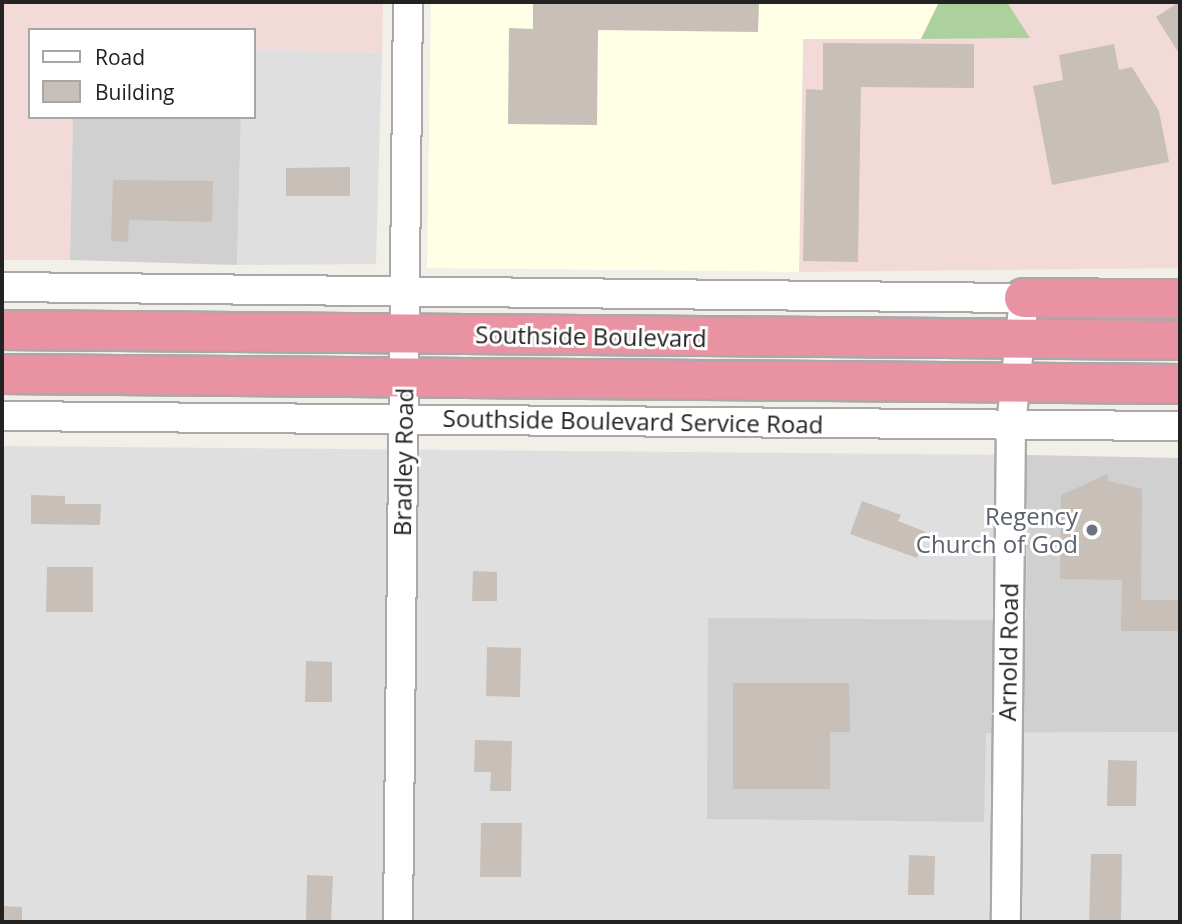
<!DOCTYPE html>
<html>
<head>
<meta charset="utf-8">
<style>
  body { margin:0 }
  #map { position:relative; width:1182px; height:924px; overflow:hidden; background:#f2efe9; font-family:"Open Sans",sans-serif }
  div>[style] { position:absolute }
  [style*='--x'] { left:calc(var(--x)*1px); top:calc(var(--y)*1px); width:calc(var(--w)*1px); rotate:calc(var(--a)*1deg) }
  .residential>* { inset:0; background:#e0dfdf }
  .commercial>* { inset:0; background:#f2dad9 }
  .education>* { inset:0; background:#ffffe5 }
  .religious>* { inset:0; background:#d0d0d0 }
  .forest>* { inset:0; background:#add19e }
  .building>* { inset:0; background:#c7bfb8 }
  .roads { filter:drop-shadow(2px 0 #a9a9a9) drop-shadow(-2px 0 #a9a9a9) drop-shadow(0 2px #a9a9a9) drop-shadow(0 -2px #a9a9a9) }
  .minor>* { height:28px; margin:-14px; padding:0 14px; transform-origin:14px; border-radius:14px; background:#fff }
  .highway>* { height:38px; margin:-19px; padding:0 19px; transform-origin:19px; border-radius:19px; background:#e892a2 }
  .dots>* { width:19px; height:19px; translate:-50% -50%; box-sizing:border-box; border:4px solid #fff; border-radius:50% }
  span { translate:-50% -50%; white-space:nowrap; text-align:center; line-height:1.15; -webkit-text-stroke:6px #fff; paint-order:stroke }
  .street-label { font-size:24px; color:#222 }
  .worship-label { font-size:24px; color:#5b616d }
  .right { translate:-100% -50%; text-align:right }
  .frame { position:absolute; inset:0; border:4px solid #222; pointer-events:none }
  .legend { position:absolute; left:28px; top:28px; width:228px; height:91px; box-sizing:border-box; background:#fff; border:2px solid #a7a7a7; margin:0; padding:9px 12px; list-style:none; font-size:21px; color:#222 }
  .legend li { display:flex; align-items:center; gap:14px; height:35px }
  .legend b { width:35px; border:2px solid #a7a7a7 }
</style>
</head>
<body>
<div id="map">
  <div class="residential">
    <div style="clip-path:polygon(254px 49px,382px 53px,376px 264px,237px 265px,241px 117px,254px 117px)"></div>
    <div style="clip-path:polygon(2px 446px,1027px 455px,1026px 620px,708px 619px,983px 822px,986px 733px,1180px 732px,1180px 922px,2px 922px)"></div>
  </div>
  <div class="commercial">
    <div style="clip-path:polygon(2px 2px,383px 2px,382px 53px,254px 49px,254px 30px,30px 30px,30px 117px,73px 117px,70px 260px,2px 260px)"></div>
    <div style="clip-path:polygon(1007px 2px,1180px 2px,1180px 268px,799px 272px,803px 39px,1029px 38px)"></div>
  </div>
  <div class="education">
    <div style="clip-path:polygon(431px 2px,939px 2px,921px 39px,803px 39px,799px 272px,427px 268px)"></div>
  </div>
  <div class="religious">
    <div style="clip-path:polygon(73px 117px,241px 117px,237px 265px,70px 260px)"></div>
    <div style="clip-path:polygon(1027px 455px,1180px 458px,1180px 732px,986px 733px,984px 822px,707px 819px,708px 618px,1026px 620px)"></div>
  </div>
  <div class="forest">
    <div style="clip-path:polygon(939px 2px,1007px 2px,1030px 38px,921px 39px)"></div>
  </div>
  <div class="building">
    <div style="clip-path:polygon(533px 2px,759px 2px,758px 32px,598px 30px,597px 125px,508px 124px,509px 28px,533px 29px)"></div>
    <div style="clip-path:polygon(1179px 2px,1180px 2px,1180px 55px,1156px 17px)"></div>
    <div style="clip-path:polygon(823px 43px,974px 44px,974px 88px,861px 87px,858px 262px,803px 261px,806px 89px,823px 90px)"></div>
    <div style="clip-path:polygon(1114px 44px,1119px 70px,1132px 67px,1159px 111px,1169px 162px,1052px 185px,1033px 86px,1063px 80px,1059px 55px)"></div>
    <div style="clip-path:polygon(350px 167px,350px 196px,286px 196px,286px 168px)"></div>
    <div style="clip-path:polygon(113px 180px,213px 181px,212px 222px,129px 220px,128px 242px,111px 241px)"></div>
    <div style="clip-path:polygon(1108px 474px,1108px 481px,1142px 489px,1141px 600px,1180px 600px,1180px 631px,1121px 631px,1122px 580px,1060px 579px,1061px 495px)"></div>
    <div style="clip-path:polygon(31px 495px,65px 496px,65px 504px,101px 504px,100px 525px,31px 524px)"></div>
    <div style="clip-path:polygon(862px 501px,901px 515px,898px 521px,926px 532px,917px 558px,850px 534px)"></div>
    <div style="clip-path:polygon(47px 567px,93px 567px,93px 612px,46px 612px)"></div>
    <div style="clip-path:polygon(473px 571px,497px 572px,497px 601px,472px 601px)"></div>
    <div style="clip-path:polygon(487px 647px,521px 648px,520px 697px,486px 696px)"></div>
    <div style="clip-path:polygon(306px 661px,332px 662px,332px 702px,305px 702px)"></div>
    <div style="clip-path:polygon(733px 683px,849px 683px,850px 732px,830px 732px,830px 789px,733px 789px)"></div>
    <div style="clip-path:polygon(475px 740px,512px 741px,511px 791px,490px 791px,491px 772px,474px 772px)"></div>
    <div style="clip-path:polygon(1108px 760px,1137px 761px,1136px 806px,1107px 806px)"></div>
    <div style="clip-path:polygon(481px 823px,522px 823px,521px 877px,480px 877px)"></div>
    <div style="clip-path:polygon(1091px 854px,1122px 854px,1121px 922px,1089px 922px)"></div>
    <div style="clip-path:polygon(909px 855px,935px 856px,934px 895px,908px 895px)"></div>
    <div style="clip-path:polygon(307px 875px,333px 876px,331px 922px,306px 922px)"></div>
    <div style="clip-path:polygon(2px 906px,22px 907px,22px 922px,2px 922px)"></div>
  </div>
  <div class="roads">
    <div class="minor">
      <div style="--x:2;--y:287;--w:1022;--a:0.62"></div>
      <div style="--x:1024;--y:298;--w:128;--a:95.8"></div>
      <div style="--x:1011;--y:425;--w:497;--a:90.6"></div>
      <div style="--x:2;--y:416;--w:1178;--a:0.49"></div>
      <div style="--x:398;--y:922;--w:920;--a:-89.38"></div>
    </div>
    <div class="highway">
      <div style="--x:1024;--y:298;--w:156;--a:0.4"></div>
      <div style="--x:2;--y:330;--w:1178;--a:0.49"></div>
      <div style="--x:2;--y:374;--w:1178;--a:0.49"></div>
    </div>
  </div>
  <div class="dots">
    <div style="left:1092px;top:530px;background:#6b7280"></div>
  </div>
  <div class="street-label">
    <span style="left:591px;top:336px;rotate:1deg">Southside Boulevard</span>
    <span style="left:633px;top:421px;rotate:1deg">Southside Boulevard Service Road</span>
    <span style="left:403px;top:462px;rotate:-89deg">Bradley Road</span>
    <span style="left:1008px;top:652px;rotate:-89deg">Arnold Road</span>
  </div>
  <div class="worship-label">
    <span class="right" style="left:1078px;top:530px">Regency<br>Church of God</span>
  </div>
  <div class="frame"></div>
  <ul class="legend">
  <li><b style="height:9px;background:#fff"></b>Road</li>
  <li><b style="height:19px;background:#c7bfb8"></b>Building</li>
  </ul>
</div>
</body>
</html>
